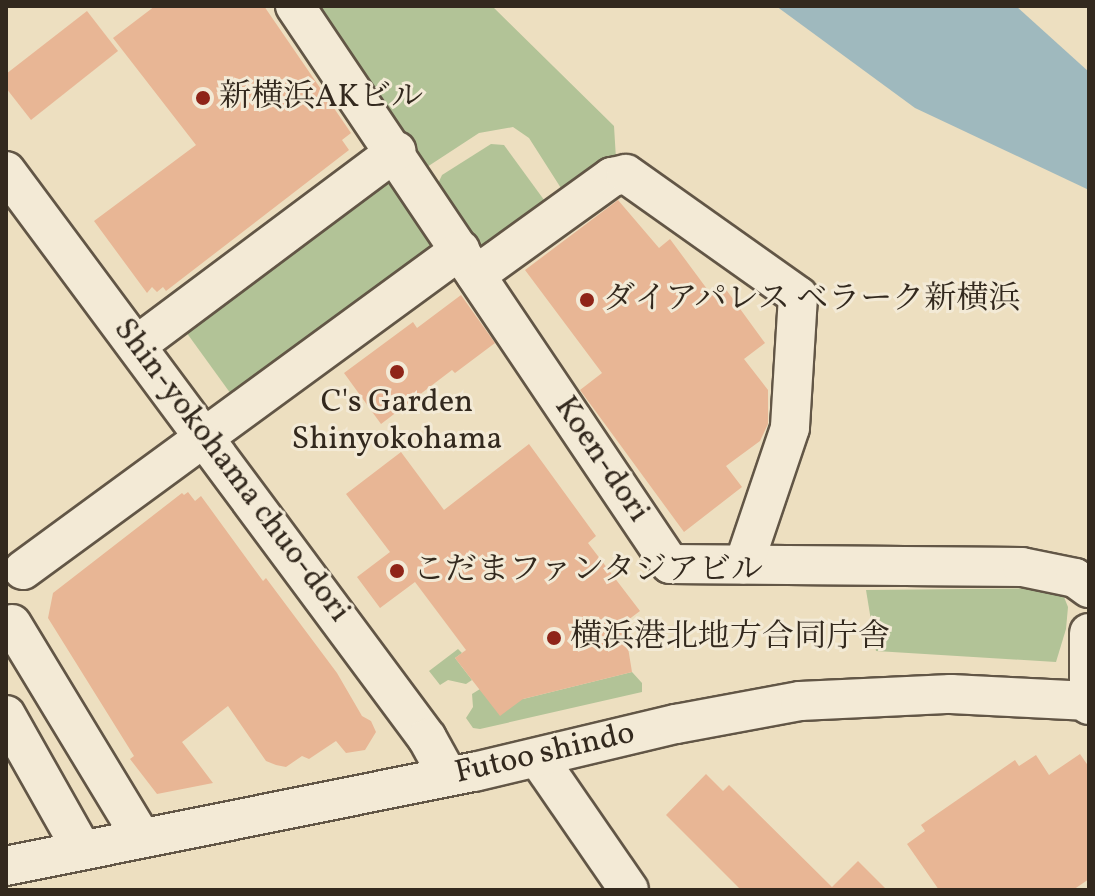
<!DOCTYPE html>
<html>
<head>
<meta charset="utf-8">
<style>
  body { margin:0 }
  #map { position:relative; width:1095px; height:896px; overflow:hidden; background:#eddfc0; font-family:Vollkorn,"Noto Serif JP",serif }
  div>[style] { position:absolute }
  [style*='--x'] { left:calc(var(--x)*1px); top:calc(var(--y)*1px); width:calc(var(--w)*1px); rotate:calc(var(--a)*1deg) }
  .green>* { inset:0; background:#b2c397 }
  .water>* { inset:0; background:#9fb9be }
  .building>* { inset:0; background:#e8b695 }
  .roads { filter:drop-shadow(2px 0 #625646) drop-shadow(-2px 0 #625646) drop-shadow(0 2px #625646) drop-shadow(0 -2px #625646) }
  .minor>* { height:38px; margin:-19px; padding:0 19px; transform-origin:19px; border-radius:19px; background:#f3ead6 }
  .dots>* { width:22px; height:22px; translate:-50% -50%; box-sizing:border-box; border:4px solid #f3ead6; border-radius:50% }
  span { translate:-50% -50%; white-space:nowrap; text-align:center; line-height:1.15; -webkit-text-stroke:6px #f3ead6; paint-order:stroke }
  .poi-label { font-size:32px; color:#33291e }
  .left { translate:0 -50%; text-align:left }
  .street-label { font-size:32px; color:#33291e }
  .frame { position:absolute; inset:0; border:8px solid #33291e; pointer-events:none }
</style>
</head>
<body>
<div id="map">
  <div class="green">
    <div style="clip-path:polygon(316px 6px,492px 6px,614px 126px,616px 159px,566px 196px,529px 138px,513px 127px,479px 133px,427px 167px)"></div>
    <div style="clip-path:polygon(491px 144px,504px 145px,547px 204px,479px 251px,436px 188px,442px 175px)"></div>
    <div style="clip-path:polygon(380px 181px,391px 183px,400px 190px,435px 248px,236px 401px,181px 325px)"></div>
    <div style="clip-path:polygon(1055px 588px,1062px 592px,1068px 607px,1066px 629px,1056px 662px,876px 651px,866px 590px)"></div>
    <div style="clip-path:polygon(458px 649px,462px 653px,455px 658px,472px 680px,466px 684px,448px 680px,440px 685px,429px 671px)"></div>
    <div style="clip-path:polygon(632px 672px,642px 683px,642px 692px,480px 729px,473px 728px,466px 718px,473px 707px,472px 694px,480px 689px,523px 699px)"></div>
  </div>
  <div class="water">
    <div style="clip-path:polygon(776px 6px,1016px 6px,1089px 72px,1089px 190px,915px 108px)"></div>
  </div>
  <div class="building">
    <div style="clip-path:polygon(155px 6px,264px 6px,351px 133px,342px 140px,349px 150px,166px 291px,163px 287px,157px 292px,152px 287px,147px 293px,94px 221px,196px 145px,113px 38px)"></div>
    <div style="clip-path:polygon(87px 11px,118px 51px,31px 120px,6px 88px,6px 74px)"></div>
    <div style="clip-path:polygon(618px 200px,659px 248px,670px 239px,710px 293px,722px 284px,765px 343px,744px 359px,768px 390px,768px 424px,760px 441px,726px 466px,742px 487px,684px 532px,580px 390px,602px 373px,525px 270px)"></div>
    <div style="clip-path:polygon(461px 295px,495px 343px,455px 373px,452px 370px,381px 424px,344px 373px,413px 322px,417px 328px)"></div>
    <div style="clip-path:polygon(529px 444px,596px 536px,588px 543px,640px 611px,624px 623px,632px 672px,523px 699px,500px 716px,455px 658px,466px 650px,415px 582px,380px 608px,357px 577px,390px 552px,346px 494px,401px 452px,444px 510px)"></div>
    <div style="clip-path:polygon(188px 492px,195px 501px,201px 496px,263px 581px,266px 578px,337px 673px,362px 716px,371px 721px,376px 732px,365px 750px,346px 753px,336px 741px,309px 759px,302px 756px,286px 767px,276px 765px,266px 761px,228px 706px,182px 742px,213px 783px,157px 794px,130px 759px,134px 756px,48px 618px,53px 593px,182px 493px,184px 495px)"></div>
    <div style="clip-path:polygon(1080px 754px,1089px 767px,1089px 879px,1073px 890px,939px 890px,907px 844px,925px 831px,921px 825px,1015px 760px,1019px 766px,1036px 755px,1049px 775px)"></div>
    <div style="clip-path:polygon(706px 774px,723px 791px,729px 785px,832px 887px,858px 861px,887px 890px,741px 890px,666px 815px)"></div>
  </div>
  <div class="roads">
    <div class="minor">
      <div style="--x:295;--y:6;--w:672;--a:56.1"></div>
      <div style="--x:670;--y:564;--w:352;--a:0.5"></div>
      <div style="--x:1022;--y:567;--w:54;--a:11.7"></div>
      <div style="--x:1075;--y:578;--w:17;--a:36"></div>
      <div style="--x:6;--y:171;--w:706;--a:53.41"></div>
      <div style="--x:427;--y:738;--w:43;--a:61.1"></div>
      <div style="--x:476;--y:275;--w:168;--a:-35.8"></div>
      <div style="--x:612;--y:177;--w:14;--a:-12"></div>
      <div style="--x:626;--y:174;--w:211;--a:35.3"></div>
      <div style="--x:798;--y:296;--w:132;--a:93.5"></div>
      <div style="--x:790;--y:428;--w:144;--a:108.7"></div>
      <div style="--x:137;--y:345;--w:324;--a:-36.8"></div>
      <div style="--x:23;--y:570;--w:542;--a:-36.21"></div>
      <div style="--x:12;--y:624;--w:249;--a:58.8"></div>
      <div style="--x:1089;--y:633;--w:72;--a:90"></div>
      <div style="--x:6;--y:715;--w:155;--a:60.6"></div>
      <div style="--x:538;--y:758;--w:160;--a:55.4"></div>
      <div style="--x:6;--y:866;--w:477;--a:-11.4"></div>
      <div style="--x:474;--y:772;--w:208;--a:-13.4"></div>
      <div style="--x:676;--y:724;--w:126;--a:-10.5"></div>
      <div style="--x:800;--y:701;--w:151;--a:-2.7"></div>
      <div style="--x:951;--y:694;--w:138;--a:2.9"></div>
    </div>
  </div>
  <div class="dots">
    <div style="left:203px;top:98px;background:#8f2418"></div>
    <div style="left:587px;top:300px;background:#8f2418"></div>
    <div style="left:397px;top:372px;background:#8f2418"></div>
    <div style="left:397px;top:571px;background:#8f2418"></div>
    <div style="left:554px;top:638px;background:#8f2418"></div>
  </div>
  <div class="poi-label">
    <span class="left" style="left:219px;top:98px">新横浜AKビル</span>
    <span class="left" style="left:603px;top:300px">ダイアパレス ベラーク新横浜</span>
    <span style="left:397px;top:422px">C's Garden<br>Shinyokohama</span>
    <span class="left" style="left:413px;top:571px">こだまファンタジアビル</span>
    <span class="left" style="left:570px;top:638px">横浜港北地方合同庁舎</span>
  </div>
  <div class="street-label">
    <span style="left:601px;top:460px;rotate:56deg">Koen-dori</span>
    <span style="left:231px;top:471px;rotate:53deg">Shin-yokohama chuo-dori</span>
    <span style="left:545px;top:754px;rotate:-13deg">Futoo shindo</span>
  </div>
  <div class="frame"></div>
</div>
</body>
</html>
